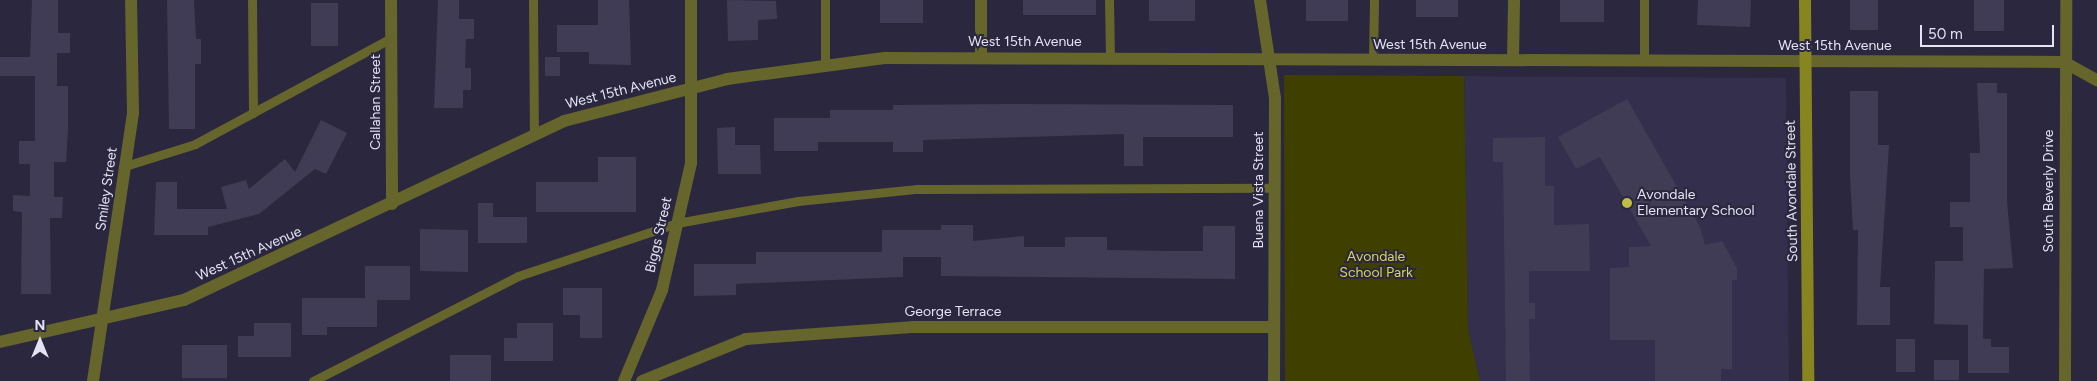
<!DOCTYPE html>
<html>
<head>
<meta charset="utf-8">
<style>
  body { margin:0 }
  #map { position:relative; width:2097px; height:381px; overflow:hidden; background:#2a273e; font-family:Figtree,sans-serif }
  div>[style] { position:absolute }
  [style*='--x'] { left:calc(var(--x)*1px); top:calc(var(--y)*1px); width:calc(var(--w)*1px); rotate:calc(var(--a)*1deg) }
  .built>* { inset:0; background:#332f4c }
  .green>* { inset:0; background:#3f3f00 }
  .building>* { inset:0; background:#403c55 }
  .service>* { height:9px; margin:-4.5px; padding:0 4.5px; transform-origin:4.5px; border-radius:4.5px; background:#65652c }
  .minor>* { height:12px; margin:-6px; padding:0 6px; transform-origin:6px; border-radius:6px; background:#65652c }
  .tertiary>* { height:12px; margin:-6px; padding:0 6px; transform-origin:6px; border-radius:6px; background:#65652c }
  .secondary>* { height:12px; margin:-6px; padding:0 6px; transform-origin:6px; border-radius:6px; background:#868520 }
  .dots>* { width:14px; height:14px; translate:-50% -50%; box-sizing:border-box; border:2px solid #2a273e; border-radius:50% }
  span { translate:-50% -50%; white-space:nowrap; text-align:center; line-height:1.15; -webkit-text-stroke:4px #2a273e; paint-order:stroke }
  .street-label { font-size:14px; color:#e4e3f3 }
  .poi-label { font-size:14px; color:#e4e3f3 }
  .left { translate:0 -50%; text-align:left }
  .park-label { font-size:14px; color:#d5d55b }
  .north { position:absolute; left:15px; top:316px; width:50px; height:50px; -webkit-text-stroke:4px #2a273e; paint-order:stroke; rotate:0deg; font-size:14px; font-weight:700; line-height:20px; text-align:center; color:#e4e3f3 }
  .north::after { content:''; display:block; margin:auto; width:18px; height:22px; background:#e4e3f3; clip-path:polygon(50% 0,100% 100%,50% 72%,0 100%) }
  .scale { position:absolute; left:1920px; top:25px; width:134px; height:22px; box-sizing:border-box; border:2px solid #e4e3f3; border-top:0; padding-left:6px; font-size:15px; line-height:18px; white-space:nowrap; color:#e4e3f3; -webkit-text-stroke:4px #2a273e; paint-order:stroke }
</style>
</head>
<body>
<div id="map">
  <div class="built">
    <div style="clip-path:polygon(1464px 76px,1786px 78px,1789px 381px,1480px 381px,1468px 329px)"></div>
  </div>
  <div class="green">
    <div style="clip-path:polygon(1284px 75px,1464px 76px,1468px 329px,1480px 381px,1285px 381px)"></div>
  </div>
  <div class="building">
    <div style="clip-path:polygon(32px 0,58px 0,58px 33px,70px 33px,70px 53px,57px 53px,57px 86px,68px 86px,68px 130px,66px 162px,54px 162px,54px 197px,63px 197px,62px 218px,50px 218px,51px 294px,21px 294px,22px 212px,13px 211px,13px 195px,30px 196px,30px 164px,19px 164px,19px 141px,35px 141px,35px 76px,0 76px,0 57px,30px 57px)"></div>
    <div style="clip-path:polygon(167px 0,194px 0,196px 39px,201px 39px,201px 64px,195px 64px,195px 129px,169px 129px)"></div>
    <div style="clip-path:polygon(438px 0,459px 0,459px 19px,474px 19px,474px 39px,466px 39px,465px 68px,471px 68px,471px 90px,463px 90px,463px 108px,434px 108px)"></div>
    <div style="clip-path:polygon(598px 0,629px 0,631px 65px,589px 64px,589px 52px,557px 52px,557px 25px,598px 25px)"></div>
    <div style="clip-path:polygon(727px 0,776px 1px,777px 19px,758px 20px,758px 40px,728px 41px)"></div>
    <div style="clip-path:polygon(880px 0,923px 0,923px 23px,880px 23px)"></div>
    <div style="clip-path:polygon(1023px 0,1096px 0,1096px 15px,1023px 15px)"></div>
    <div style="clip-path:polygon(1149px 0,1195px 0,1195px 21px,1149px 21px)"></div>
    <div style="clip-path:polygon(1306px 0,1348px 0,1348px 21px,1306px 21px)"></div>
    <div style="clip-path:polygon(1416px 0,1458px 0,1458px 17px,1416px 17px)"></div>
    <div style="clip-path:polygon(1560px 0,1604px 0,1604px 22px,1560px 22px)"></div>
    <div style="clip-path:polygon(1698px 0,1751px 0,1750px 27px,1697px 25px)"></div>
    <div style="clip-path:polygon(1850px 0,1878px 0,1878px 30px,1850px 30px)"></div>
    <div style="clip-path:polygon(1974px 0,2004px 0,2004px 31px,1974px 31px)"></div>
    <div style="clip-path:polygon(311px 3px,338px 3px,338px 46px,311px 46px)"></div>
    <div style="clip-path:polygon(545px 57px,560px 57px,560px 76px,545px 76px)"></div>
    <div style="clip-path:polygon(1977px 83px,1997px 83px,1997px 93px,2007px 93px,2007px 201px,2013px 268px,1984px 269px,1983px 339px,1991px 339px,1991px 347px,2009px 347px,2009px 373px,1968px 373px,1968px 325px,1934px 324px,1935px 261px,1963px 261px,1963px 227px,1950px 227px,1950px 202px,1970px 202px,1970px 153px,1980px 153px)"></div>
    <div style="clip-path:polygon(1850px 91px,1878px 91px,1878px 145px,1889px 145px,1880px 287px,1890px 287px,1890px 325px,1857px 325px,1858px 230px,1853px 230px,1850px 176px)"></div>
    <div style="clip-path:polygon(1627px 99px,1700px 227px,1705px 245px,1722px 241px,1737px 268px,1737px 280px,1732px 280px,1732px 369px,1721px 369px,1721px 381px,1655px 381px,1655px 340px,1610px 340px,1610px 268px,1629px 267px,1629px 247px,1651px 246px,1600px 157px,1576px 169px,1558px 137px)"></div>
    <div style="clip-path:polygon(1008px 104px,1233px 105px,1233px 137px,1143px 137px,1143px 166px,1124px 166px,1124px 134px,923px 140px,923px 152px,893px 152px,893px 142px,818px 142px,818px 151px,774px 151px,774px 118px,830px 118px,830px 110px,893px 110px,893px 105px)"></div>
    <div style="clip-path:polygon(321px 120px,347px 133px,326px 174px,315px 169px,259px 214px,208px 227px,208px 235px,154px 235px,156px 182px,177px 182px,177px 209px,227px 209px,221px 187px,246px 180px,249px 189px,285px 159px,295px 172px)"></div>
    <div style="clip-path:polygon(735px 127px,735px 145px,760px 145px,761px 174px,718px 174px,717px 128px)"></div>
    <div style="clip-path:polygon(1545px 137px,1545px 186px,1554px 186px,1554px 225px,1589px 224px,1590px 271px,1529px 271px,1529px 303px,1535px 303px,1535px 319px,1529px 319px,1530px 381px,1506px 381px,1503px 162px,1493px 162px,1493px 138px)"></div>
    <div style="clip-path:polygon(598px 157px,636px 157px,636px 212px,536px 212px,536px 182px,598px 182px)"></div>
    <div style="clip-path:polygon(478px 203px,493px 203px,493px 217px,527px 217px,527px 243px,478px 243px)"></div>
    <div style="clip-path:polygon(941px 225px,973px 225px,973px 241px,1024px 236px,1024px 247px,1065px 247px,1065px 237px,1107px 237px,1107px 250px,1171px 251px,1203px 251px,1203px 226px,1235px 226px,1235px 279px,941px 276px,941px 257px,903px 257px,903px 277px,736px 284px,736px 295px,694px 296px,694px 264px,756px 264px,756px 252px,882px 252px,882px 230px,941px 230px)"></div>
    <div style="clip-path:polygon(420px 229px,468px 230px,468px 272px,420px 271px)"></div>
    <div style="clip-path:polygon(365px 266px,410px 266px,410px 300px,377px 300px,377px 327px,327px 327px,327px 335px,302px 335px,302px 298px,365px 298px)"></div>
    <div style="clip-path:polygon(563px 288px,602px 288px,602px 338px,580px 338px,580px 315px,563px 315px)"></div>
    <div style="clip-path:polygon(254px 323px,291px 323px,291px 357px,238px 357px,238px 336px,254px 336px)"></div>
    <div style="clip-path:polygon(517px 323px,553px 323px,553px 361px,504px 361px,504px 338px,517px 338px)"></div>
    <div style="clip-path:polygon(1896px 339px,1915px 339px,1915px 372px,1896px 372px)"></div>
    <div style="clip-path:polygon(182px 345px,227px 345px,227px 378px,182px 378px)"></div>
    <div style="clip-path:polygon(450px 355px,491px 355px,491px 381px,450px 381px)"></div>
    <div style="clip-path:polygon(1934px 360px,1959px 360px,1959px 380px,1934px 380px)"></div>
  </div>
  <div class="service">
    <div style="--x:252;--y:0;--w:113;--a:89.5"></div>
    <div style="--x:533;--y:0;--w:135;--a:89.6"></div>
    <div style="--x:825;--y:0;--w:66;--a:90"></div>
    <div style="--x:1109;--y:0;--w:56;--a:89"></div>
    <div style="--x:1644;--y:0;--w:61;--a:90"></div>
    <div style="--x:1373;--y:59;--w:59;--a:-89"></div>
    <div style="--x:125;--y:166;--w:73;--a:-17.4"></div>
    <div style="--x:195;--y:144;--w:223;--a:-28.4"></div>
    <div style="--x:313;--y:381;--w:230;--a:-27.1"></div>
    <div style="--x:518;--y:276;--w:168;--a:-18.4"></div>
    <div style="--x:677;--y:223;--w:123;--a:-10.3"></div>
    <div style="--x:798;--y:201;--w:120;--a:-5.8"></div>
    <div style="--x:917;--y:189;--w:357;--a:-0.2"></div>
  </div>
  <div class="minor">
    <div style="--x:391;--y:0;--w:204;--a:89.7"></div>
    <div style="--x:981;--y:0;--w:56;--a:90"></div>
    <div style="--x:1260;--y:0;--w:99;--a:81.3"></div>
    <div style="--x:1275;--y:98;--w:283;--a:90.2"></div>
    <div style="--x:1513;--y:60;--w:60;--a:-89"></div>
    <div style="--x:93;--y:381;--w:271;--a:-81.5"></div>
    <div style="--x:133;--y:113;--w:113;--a:-91"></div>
    <div style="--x:624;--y:381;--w:99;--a:-67.3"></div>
    <div style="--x:662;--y:290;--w:130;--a:-77.1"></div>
    <div style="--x:691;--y:163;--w:163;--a:-90"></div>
    <div style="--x:642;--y:381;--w:112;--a:-22"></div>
    <div style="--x:746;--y:339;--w:166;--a:-4.1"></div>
    <div style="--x:912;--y:327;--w:362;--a:0"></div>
    <div style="--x:2065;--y:381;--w:381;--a:-89.8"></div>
  </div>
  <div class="tertiary">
    <div style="--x:0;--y:342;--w:189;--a:-12.9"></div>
    <div style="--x:184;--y:300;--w:420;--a:-25.2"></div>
    <div style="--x:564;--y:121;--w:168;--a:-14.4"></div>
    <div style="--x:727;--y:79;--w:159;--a:-7.6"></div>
    <div style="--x:885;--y:58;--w:1179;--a:0.19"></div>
    <div style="--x:2064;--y:62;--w:38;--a:29"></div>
  </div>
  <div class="secondary">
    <div style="--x:1805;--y:0;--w:381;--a:89.5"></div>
  </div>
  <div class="dots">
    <div style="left:1627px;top:203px;background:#bfbe42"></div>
  </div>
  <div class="street-label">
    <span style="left:1025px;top:42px">West 15th Avenue</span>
    <span style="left:1430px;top:45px">West 15th Avenue</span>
    <span style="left:1835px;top:46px">West 15th Avenue</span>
    <span style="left:621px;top:91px;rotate:-14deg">West 15th Avenue</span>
    <span style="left:376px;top:102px;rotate:-90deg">Callahan Street</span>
    <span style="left:107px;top:189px;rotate:-82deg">Smiley Street</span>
    <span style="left:1259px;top:190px;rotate:-90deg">Buena Vista Street</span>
    <span style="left:1792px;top:191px;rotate:-91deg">South Avondale Street</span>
    <span style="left:2049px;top:191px;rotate:-90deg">South Beverly Drive</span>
    <span style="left:659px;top:235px;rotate:-77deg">Biggs Street</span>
    <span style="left:249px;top:254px;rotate:-24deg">West 15th Avenue</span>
    <span style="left:953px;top:312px">George Terrace</span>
  </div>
  <div class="poi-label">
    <span class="left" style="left:1637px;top:203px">Avondale<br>Elementary School</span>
  </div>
  <div class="park-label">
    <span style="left:1376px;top:265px">Avondale<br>School Park</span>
  </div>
  <div class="north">N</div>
  <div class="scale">50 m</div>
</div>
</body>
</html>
